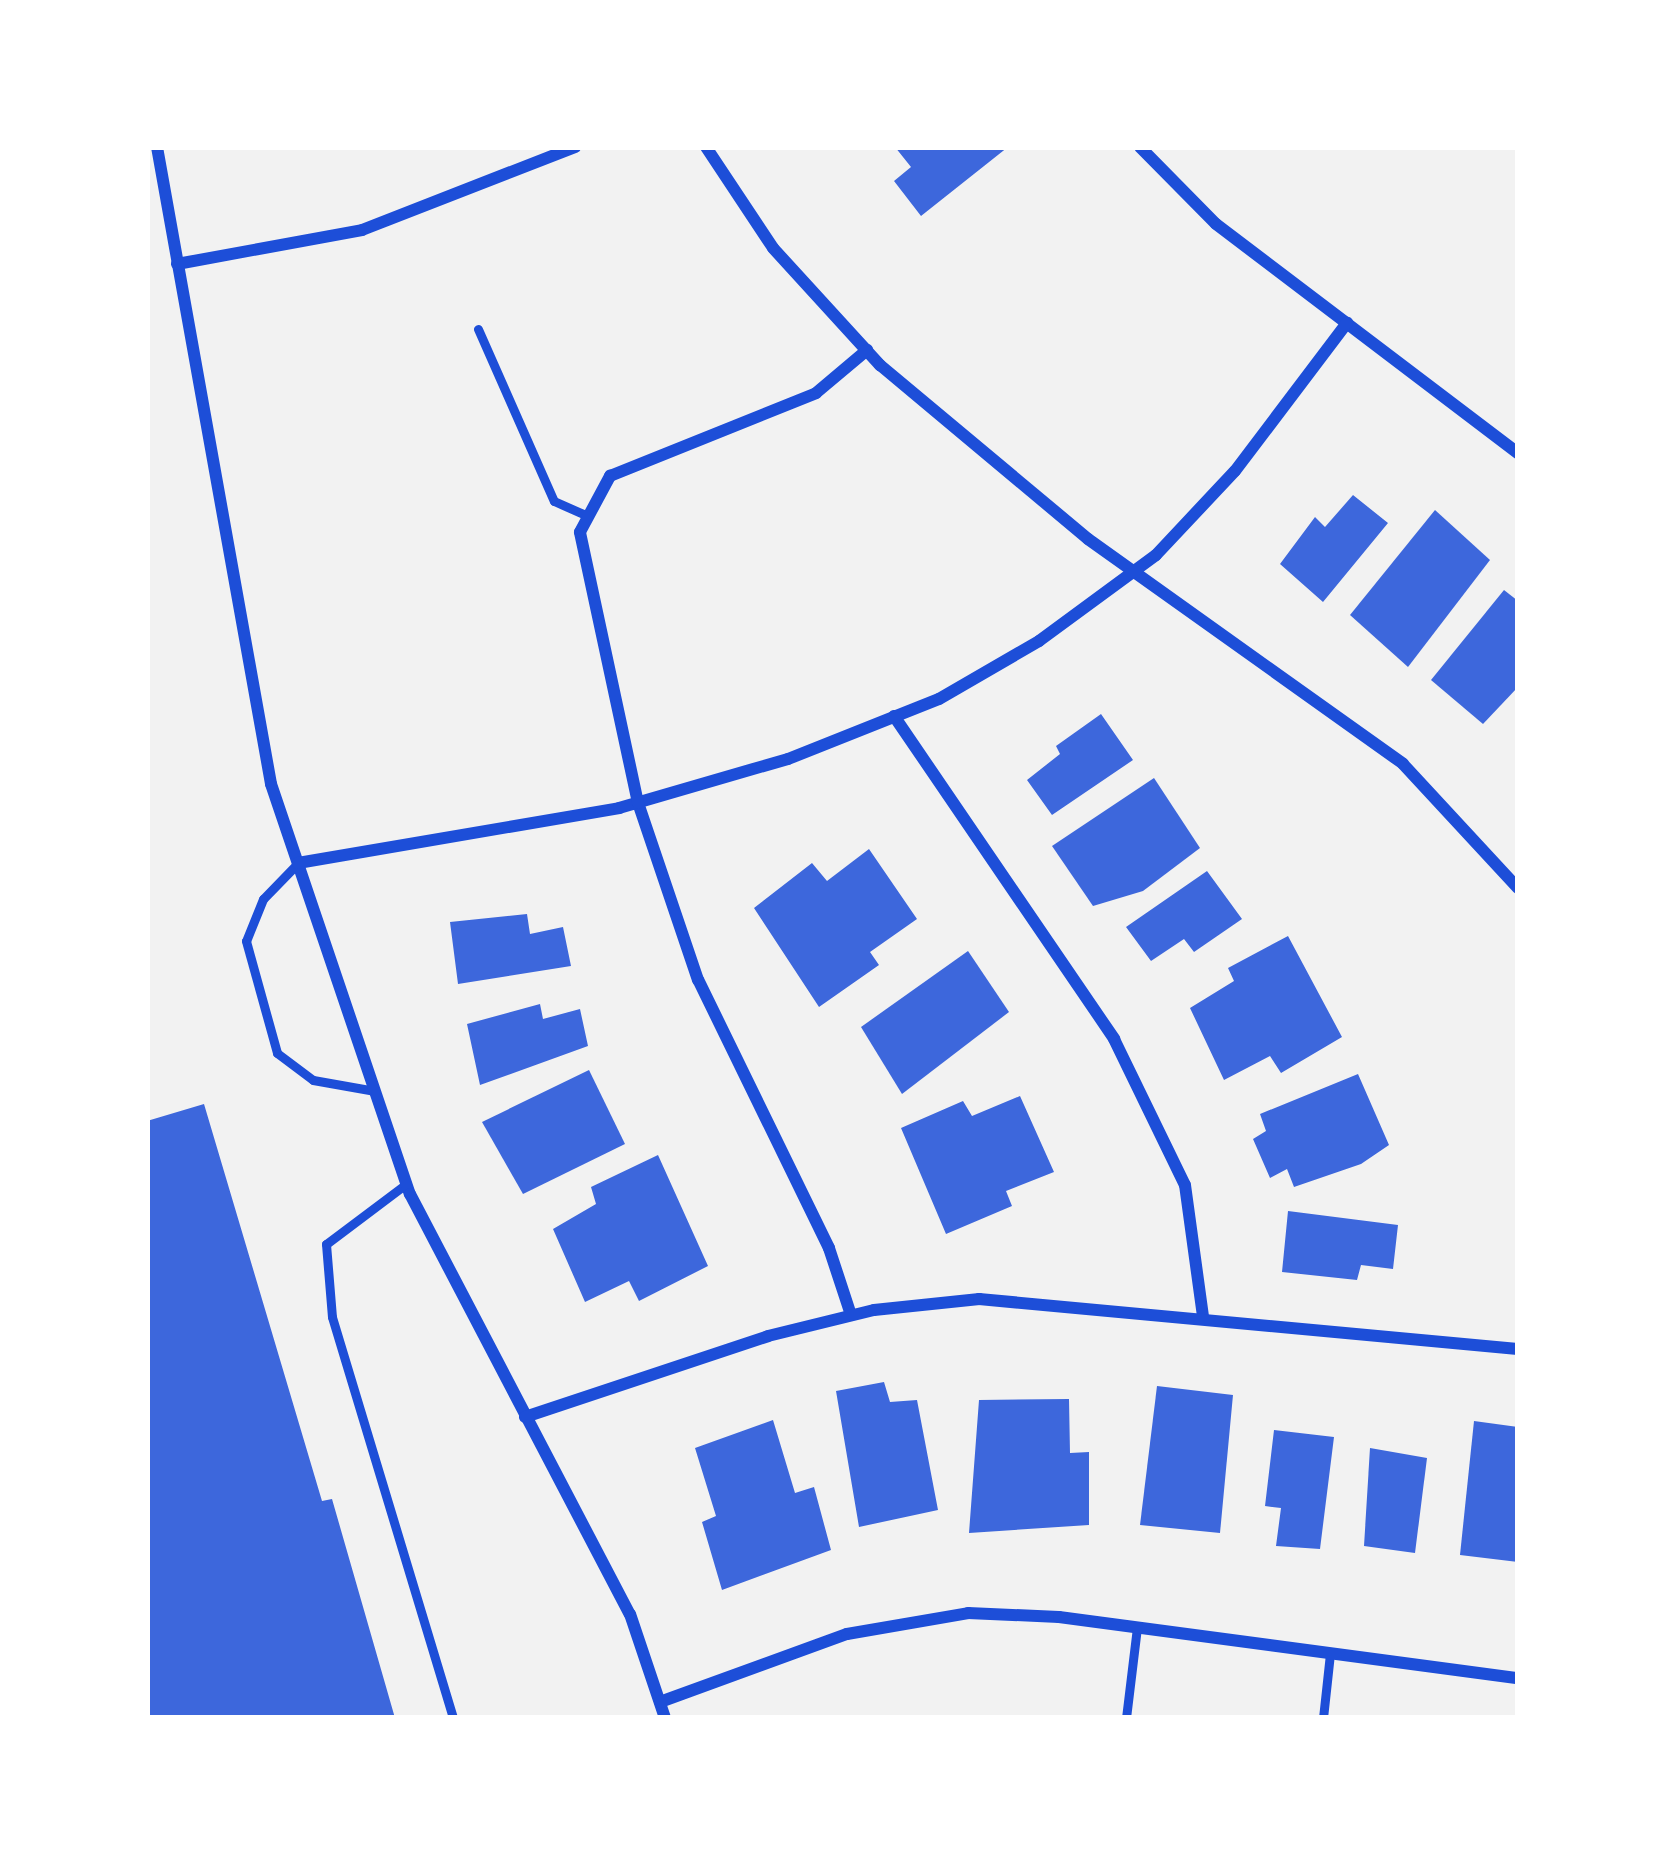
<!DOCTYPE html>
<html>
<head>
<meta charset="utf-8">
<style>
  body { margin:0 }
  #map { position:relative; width:1665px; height:1865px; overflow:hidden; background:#f2f2f2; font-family:Mulish,sans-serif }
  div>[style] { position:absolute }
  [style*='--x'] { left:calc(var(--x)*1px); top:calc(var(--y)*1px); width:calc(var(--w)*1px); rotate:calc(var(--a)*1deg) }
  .building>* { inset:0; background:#3d67dc }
  .service>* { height:9px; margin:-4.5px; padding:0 4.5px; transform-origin:4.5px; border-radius:4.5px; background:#1d4ed8 }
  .minor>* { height:12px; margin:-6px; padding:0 6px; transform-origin:6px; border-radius:6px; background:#1d4ed8 }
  span { translate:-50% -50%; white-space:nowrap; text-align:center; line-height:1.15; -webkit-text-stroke:10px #fff; paint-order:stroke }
  .frame { position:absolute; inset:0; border:150px solid #fff; pointer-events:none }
</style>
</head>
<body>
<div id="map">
  <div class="building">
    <div style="clip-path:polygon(895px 147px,1008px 147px,921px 216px,894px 181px,911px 167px)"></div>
    <div style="clip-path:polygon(1353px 495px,1388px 523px,1323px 602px,1280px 564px,1315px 517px,1325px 527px)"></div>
    <div style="clip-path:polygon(1435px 510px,1490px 560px,1408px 667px,1350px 615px)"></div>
    <div style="clip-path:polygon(1504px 590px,1518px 601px,1518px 687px,1483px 724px,1431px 680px)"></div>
    <div style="clip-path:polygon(1101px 714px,1133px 760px,1052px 815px,1027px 780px,1060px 754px,1056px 746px)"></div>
    <div style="clip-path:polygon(1154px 778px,1200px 848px,1143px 891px,1093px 906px,1052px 846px)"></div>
    <div style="clip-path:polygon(869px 849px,917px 919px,870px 952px,879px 965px,819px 1007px,754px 908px,812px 863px,827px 881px)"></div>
    <div style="clip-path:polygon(1207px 871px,1242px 919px,1194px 952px,1184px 939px,1151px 961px,1126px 927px)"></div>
    <div style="clip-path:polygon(527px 914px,530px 934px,563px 927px,571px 966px,458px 984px,450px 922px)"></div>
    <div style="clip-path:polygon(1288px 936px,1342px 1037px,1281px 1073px,1270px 1056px,1224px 1080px,1190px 1008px,1234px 981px,1228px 968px)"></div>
    <div style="clip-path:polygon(968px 951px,1009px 1012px,902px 1094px,861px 1027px)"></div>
    <div style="clip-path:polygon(540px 1004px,543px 1019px,580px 1009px,588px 1046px,480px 1085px,467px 1024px)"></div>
    <div style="clip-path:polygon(589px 1070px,625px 1144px,523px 1194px,482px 1122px)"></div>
    <div style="clip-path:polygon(1358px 1074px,1389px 1145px,1361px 1164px,1294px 1187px,1287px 1169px,1270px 1178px,1253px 1139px,1266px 1131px,1260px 1114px)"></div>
    <div style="clip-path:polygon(1020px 1096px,1054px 1172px,1006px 1191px,1012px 1206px,946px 1234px,901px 1128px,963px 1101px,972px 1116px)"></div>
    <div style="clip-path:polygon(204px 1104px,322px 1501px,332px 1499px,395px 1718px,147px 1718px,147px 1121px)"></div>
    <div style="clip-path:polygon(658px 1155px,708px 1266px,639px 1301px,629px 1281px,585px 1302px,553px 1229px,596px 1204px,591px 1187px)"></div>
    <div style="clip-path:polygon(1288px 1211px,1398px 1225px,1393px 1269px,1361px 1265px,1357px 1280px,1282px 1272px)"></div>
    <div style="clip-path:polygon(884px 1382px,890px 1402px,917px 1400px,938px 1510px,859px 1527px,836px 1391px)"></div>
    <div style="clip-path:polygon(1157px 1386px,1233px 1395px,1220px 1533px,1140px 1525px)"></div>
    <div style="clip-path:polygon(1069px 1399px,1070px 1453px,1089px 1452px,1089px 1525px,969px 1533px,979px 1400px)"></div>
    <div style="clip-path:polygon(773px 1420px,795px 1493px,814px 1487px,831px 1550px,722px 1590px,702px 1522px,716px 1516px,695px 1448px)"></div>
    <div style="clip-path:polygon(1474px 1421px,1518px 1427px,1518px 1562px,1460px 1555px)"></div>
    <div style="clip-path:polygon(1274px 1430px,1334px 1437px,1320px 1549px,1276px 1546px,1281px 1508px,1265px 1506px)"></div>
    <div style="clip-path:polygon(1370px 1448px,1427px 1458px,1415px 1553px,1364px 1546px)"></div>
  </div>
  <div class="service">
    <div style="--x:478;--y:329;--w:188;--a:66.2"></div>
    <div style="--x:554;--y:501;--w:35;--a:24"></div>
    <div style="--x:298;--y:863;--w:50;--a:134.2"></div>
    <div style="--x:263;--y:899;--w:45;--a:112"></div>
    <div style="--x:246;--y:941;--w:116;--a:74.5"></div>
    <div style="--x:277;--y:1053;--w:45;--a:36.9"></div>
    <div style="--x:313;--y:1080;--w:63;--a:10.1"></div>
    <div style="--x:406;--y:1184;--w:100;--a:143.1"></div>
    <div style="--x:326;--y:1244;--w:73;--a:85.3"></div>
    <div style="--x:332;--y:1317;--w:419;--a:73.2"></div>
    <div style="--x:1126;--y:1718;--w:92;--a:-83.1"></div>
    <div style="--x:1323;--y:1718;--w:64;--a:-83.8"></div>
  </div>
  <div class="minor">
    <div style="--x:157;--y:147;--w:647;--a:79.85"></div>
    <div style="--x:271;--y:784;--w:433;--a:71.3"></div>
    <div style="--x:410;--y:1194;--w:474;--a:62.4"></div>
    <div style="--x:630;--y:1614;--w:110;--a:71.4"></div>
    <div style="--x:706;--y:147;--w:121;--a:56.4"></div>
    <div style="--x:773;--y:248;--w:159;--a:47.6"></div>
    <div style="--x:880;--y:365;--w:271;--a:39.9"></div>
    <div style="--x:1088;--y:539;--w:387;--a:35.5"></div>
    <div style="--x:1403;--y:764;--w:169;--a:47.2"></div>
    <div style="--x:1140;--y:147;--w:108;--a:45.4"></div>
    <div style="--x:1216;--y:224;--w:379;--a:37.2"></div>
    <div style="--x:177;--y:264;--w:188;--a:-10.4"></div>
    <div style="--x:362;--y:230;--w:229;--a:-21.3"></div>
    <div style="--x:894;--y:716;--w:391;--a:55.7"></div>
    <div style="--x:1114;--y:1039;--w:162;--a:64.1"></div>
    <div style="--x:1185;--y:1185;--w:132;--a:82.2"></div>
    <div style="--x:298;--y:863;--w:326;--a:-9.7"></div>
    <div style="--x:619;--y:808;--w:176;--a:-16.2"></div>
    <div style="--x:788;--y:759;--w:162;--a:-21.7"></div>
    <div style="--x:939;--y:699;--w:116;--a:-30.1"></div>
    <div style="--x:1039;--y:641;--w:145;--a:-36.3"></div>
    <div style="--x:1156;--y:555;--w:115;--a:-46.8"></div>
    <div style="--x:1235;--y:471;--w:186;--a:-52.9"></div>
    <div style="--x:851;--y:1315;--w:71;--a:-108.2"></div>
    <div style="--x:829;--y:1248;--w:298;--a:-116"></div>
    <div style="--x:698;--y:980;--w:187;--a:-108.7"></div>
    <div style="--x:638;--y:803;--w:277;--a:-102.1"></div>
    <div style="--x:580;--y:532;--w:64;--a:-61.8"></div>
    <div style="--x:610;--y:476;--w:222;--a:-21.9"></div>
    <div style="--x:816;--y:393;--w:67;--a:-40.1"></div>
    <div style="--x:525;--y:1417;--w:256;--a:-18.4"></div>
    <div style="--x:768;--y:1336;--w:109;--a:-13.8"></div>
    <div style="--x:874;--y:1310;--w:106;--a:-6"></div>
    <div style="--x:979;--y:1299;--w:541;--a:5.3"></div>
    <div style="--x:660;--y:1702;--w:199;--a:-20"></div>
    <div style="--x:847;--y:1634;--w:123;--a:-9.8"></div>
    <div style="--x:968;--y:1613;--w:91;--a:2.5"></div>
    <div style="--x:1059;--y:1617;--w:463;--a:7.6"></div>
  </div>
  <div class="frame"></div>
</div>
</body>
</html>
